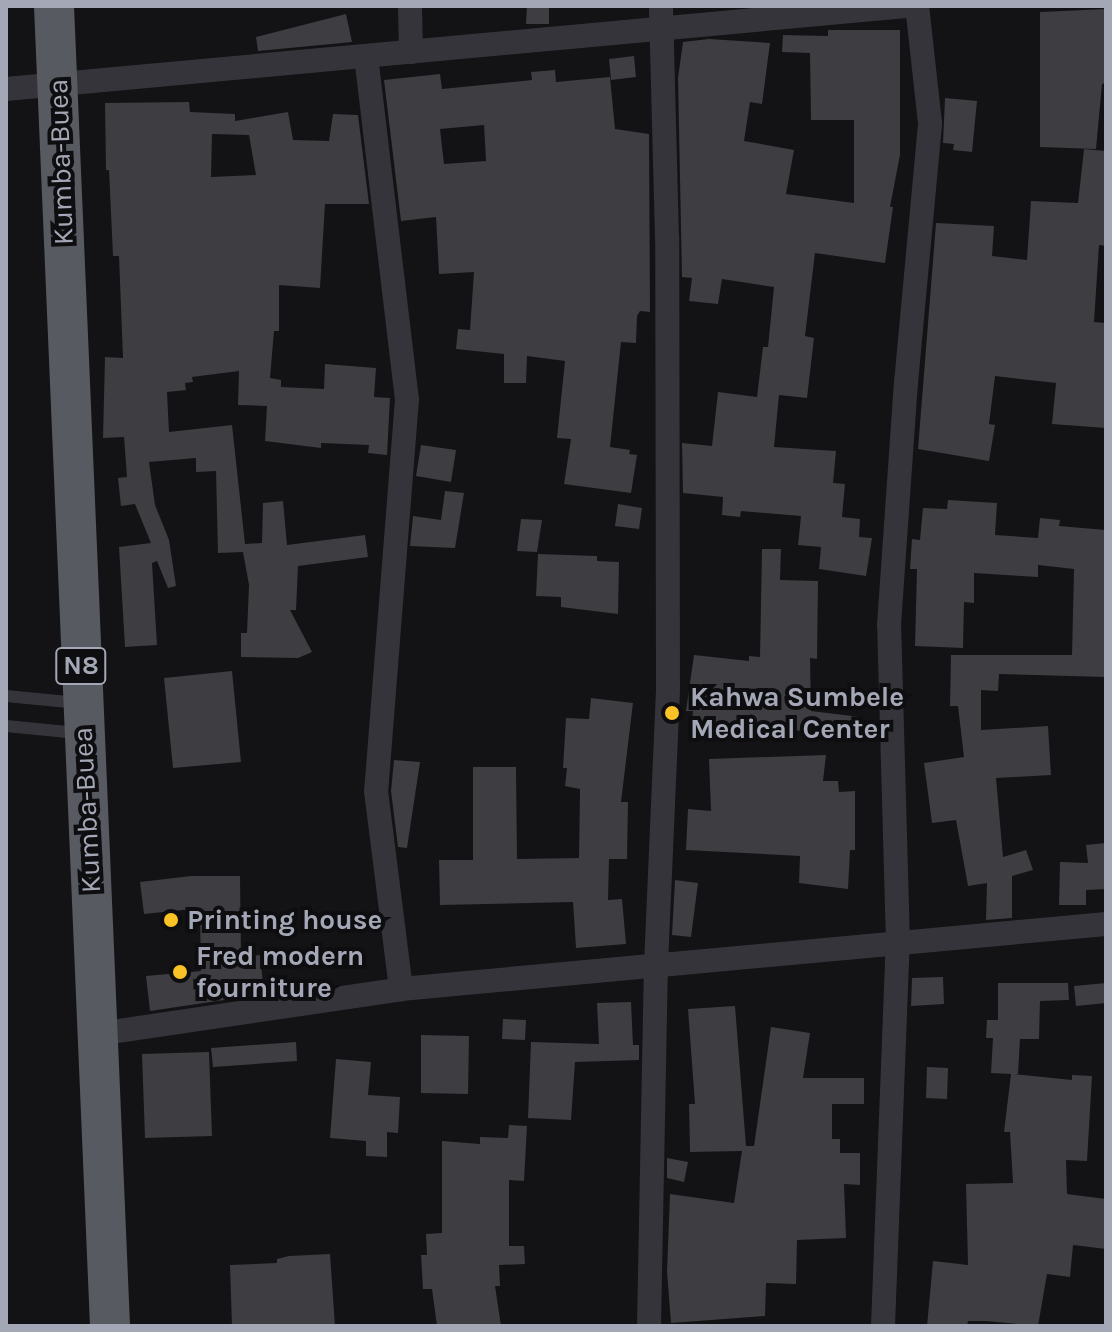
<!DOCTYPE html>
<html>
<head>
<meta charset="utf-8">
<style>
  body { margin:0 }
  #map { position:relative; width:1112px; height:1332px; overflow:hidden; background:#131315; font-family:Karla,sans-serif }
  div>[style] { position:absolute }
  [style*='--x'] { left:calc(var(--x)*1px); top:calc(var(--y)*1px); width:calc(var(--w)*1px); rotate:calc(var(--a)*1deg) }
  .building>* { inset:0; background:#3d3d42 }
  .service>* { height:12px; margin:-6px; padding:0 6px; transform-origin:6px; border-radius:6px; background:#34343a }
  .minor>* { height:24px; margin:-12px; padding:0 12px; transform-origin:12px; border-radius:12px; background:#34343a }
  .trunk>* { height:40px; margin:-20px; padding:0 20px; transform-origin:20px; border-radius:20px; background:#585a62 }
  .dots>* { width:22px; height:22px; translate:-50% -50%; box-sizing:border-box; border:4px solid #0e0e10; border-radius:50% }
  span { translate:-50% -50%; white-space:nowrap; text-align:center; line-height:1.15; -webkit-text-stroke:8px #0e0e10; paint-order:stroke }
  .shield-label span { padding:2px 6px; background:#0e0e10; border:2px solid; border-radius:6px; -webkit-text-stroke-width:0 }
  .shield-label { font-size:26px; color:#a4a8b6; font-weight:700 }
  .street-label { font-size:28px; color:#a4a8b6 }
  .poi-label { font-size:28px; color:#a4a8b6; font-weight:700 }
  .left { translate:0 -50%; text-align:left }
  .frame { position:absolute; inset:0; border:8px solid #a4a8b6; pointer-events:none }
</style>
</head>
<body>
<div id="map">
  <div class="building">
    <div style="clip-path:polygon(527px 6px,549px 6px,549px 24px,526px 24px)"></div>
    <div style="clip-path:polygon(1106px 9px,1106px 83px,1102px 84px,1096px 149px,1040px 147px,1040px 12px)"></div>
    <div style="clip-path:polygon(346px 14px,352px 42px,258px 51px,256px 37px)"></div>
    <div style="clip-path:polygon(828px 30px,900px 30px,900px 155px,890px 207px,893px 207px,885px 263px,815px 253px,805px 336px,814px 338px,807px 398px,779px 395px,774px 447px,836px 451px,833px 483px,845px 484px,842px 517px,860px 519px,859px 537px,872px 538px,866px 576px,819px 569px,821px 547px,798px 545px,801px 516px,741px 511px,740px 517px,722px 515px,723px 497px,683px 493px,682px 443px,712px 446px,718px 392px,757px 397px,763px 347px,768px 347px,774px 287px,722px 279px,718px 304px,689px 301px,692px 278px,682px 277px,678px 78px,683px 42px,709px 39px,770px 43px,762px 104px,750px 102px,744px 141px,794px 150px,786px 194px,854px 203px,854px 120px,811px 120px,810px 53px,782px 52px,783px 35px,828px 36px)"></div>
    <div style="clip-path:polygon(634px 56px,636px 77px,611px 80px,609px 59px)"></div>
    <div style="clip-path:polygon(evenodd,555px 70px,556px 82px,610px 77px,615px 129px,649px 134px,650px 312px,640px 311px,637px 316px,636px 343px,621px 342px,610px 447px,630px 450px,629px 454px,637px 455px,631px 493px,564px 484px,571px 439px,557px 438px,565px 361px,527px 356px,526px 383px,504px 383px,504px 354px,456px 349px,458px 329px,470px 330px,474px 272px,439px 274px,436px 217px,401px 221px,384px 80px,440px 74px,442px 89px,532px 80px,531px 72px,555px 70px,484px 125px,486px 161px,444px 164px,440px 129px,484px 125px)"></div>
    <div style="clip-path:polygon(945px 98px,977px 101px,972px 152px,953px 150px,954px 144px,943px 143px)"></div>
    <div style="clip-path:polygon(evenodd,189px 102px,190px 112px,235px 114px,235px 121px,288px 112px,293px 140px,329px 141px,333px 114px,358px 115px,369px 204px,325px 204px,320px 288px,279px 285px,279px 331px,274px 331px,270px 378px,281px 380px,281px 387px,324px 389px,325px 364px,376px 368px,374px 397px,390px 398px,387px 455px,368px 453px,369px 445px,321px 443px,321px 448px,265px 441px,267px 406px,238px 405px,239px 371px,192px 377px,193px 382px,185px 383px,186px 390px,167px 392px,169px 432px,232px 425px,245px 544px,262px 543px,263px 503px,283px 501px,287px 545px,365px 535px,368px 557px,298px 566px,296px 610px,290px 610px,312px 652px,298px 658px,241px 657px,241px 633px,247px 633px,249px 585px,243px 552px,218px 553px,216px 471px,196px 472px,196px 458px,149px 462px,155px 505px,169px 540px,176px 586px,168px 588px,157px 561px,152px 563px,157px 645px,125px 647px,119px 547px,151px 543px,135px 504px,121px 506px,118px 478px,127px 477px,124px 437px,103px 438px,105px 357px,123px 358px,119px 256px,113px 256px,109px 170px,106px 170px,105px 103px,189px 102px,212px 134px,249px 135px,256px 175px,211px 177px,212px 134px)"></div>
    <div style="clip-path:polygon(1084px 149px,1106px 151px,1106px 246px,1099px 245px,1094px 322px,1106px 323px,1106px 428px,1052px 424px,1056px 383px,995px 376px,989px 424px,995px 425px,989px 461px,918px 449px,936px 223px,994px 226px,992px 256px,1027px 260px,1031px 201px,1078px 203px)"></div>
    <div style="clip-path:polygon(421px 445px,456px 450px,451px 482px,416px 476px)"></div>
    <div style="clip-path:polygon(445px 491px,464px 493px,455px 548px,410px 546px,413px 516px,441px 520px)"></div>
    <div style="clip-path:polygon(948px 500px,997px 503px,995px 535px,1038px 538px,1040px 518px,1060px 520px,1059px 526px,1106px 530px,1106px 677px,999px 674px,998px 691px,981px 690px,981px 730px,1048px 726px,1051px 775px,996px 778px,1003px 857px,1026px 850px,1033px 870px,1012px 876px,1012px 918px,986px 920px,987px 883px,968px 886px,956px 820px,932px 823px,924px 763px,964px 757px,958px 706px,950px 706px,951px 655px,1072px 655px,1074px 569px,1038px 565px,1038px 577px,974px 573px,974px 603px,964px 602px,963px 648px,915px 646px,917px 569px,910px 569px,912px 539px,920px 540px,923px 508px,947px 509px)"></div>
    <div style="clip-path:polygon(618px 504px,642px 508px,639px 529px,615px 526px)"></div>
    <div style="clip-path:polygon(521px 519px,542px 520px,537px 552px,517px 551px)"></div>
    <div style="clip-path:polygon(762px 549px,781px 549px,780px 580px,818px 581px,817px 659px,810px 658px,811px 711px,860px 717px,858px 736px,692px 721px,693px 711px,686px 711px,694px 655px,749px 661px,749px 656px,760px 657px)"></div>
    <div style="clip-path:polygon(538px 554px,597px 556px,597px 561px,619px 562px,618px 614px,561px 607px,561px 597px,536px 596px)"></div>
    <div style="clip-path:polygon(232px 671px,241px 762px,173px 768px,164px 678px)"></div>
    <div style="clip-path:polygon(591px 698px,633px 703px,621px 802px,628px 802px,627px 859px,609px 859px,608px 900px,622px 899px,626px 944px,576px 948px,573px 902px,440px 905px,439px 860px,473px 860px,473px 767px,516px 767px,517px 859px,579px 858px,580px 789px,565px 786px,567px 768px,563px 768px,566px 718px,589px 719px)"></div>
    <div style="clip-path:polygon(826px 755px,823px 781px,838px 781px,839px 792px,855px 791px,855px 850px,850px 850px,848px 889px,799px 883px,800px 856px,686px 850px,688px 809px,711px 811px,709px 759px)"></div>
    <div style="clip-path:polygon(394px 760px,420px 762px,407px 848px,398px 847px,391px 791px)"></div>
    <div style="clip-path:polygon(1106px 843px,1106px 889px,1086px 890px,1086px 905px,1059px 905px,1060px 862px,1088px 863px,1086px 845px)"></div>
    <div style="clip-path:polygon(191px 876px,240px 876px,241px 957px,260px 955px,264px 994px,150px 1011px,146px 976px,201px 971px,200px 917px,193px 917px,193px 909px,144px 914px,140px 882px)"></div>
    <div style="clip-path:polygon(675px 880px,698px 883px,691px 937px,672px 935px)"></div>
    <div style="clip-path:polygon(943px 977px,944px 1004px,911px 1006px,912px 978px)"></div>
    <div style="clip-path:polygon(998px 983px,1068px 983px,1069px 1000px,1040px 1001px,1039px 1039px,1020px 1039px,1018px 1074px,1014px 1074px,1072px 1080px,1072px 1075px,1092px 1076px,1087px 1161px,1066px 1160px,1067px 1194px,1106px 1199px,1106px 1249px,1073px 1245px,1070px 1277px,1047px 1274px,1038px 1326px,986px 1321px,968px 1321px,967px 1326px,927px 1326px,933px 1261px,968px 1265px,966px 1184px,1013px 1183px,1010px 1132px,1004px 1132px,1011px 1074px,991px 1073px,993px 1038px,986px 1038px,987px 1020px,998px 1020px)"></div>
    <div style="clip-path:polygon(1106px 983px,1106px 1003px,1076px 1006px,1074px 986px)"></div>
    <div style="clip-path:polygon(631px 1002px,633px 1045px,639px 1045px,639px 1060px,575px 1062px,571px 1120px,528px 1118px,531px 1042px,599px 1044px,597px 1003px)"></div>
    <div style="clip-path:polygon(735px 1006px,746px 1146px,754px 1146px,771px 1027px,810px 1033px,803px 1078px,864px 1078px,864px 1104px,832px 1104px,832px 1139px,840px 1139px,840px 1153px,860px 1153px,860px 1185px,844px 1184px,846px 1238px,797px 1240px,796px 1284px,766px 1283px,765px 1316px,671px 1323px,667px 1272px,670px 1194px,734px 1203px,742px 1151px,690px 1152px,689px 1104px,695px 1104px,688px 1009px)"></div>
    <div style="clip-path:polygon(503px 1019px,526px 1020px,525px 1040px,502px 1039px)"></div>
    <div style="clip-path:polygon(421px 1035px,469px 1036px,468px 1094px,421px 1093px)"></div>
    <div style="clip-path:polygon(296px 1042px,297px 1061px,213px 1067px,211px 1048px)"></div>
    <div style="clip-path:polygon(209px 1052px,212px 1136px,145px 1138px,142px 1054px)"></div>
    <div style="clip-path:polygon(336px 1059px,371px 1062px,368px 1095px,400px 1097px,398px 1133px,387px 1132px,387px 1157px,366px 1156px,366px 1141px,330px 1138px)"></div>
    <div style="clip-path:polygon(927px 1067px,948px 1068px,947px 1099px,926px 1098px)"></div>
    <div style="clip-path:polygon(509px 1125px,527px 1126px,524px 1181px,509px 1180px,509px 1246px,524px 1246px,525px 1264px,499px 1265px,500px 1286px,495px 1286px,501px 1326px,437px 1326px,432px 1289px,423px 1289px,421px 1255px,427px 1255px,426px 1234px,442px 1233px,442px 1141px,480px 1144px,480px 1137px,508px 1138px)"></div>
    <div style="clip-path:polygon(667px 1158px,688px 1162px,684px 1182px,667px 1178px)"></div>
    <div style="clip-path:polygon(330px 1254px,335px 1326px,232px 1326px,230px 1265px,277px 1263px,277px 1259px,289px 1256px)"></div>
  </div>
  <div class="service">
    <div style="--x:6;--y:696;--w:73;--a:5.5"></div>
    <div style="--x:6;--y:726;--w:72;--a:5.6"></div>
  </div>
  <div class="minor">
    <div style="--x:410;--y:6;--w:46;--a:88.8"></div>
    <div style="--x:366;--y:56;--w:345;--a:83.2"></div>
    <div style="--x:407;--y:399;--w:393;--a:94.5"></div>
    <div style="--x:376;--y:791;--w:200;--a:82.8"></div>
    <div style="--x:6;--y:89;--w:904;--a:-5.27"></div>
    <div style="--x:98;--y:1034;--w:306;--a:-8.4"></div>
    <div style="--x:401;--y:989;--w:708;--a:-5.27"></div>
    <div style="--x:649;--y:1326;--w:361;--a:-88.9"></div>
    <div style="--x:656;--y:965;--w:278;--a:-87.5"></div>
    <div style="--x:668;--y:687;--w:449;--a:-90.1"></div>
    <div style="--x:667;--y:238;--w:232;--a:-91.5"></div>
    <div style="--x:883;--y:1326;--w:383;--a:-87.8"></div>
    <div style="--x:898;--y:943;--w:318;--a:-91.6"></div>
    <div style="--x:889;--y:625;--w:243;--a:-86"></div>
    <div style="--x:906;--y:383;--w:261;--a:-84.7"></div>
    <div style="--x:930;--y:123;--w:118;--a:-96.3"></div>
  </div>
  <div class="trunk">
    <div style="--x:54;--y:6;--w:1321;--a:87.57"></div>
  </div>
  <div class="dots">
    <div style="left:672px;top:713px;background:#f9c327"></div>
    <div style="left:171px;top:920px;background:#f9c327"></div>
    <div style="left:180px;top:972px;background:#f9c327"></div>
  </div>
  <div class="shield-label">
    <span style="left:81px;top:666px">N8</span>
  </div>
  <div class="street-label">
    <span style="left:61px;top:162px;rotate:-92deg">Kumba-Buea</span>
    <span style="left:87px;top:810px;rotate:-93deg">Kumba-Buea</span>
  </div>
  <div class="poi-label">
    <span class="left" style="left:690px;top:713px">Kahwa Sumbele<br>Medical Center</span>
    <span class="left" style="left:187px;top:920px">Printing house</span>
    <span class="left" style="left:196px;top:972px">Fred modern<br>fourniture</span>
  </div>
  <div class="frame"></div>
</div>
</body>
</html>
